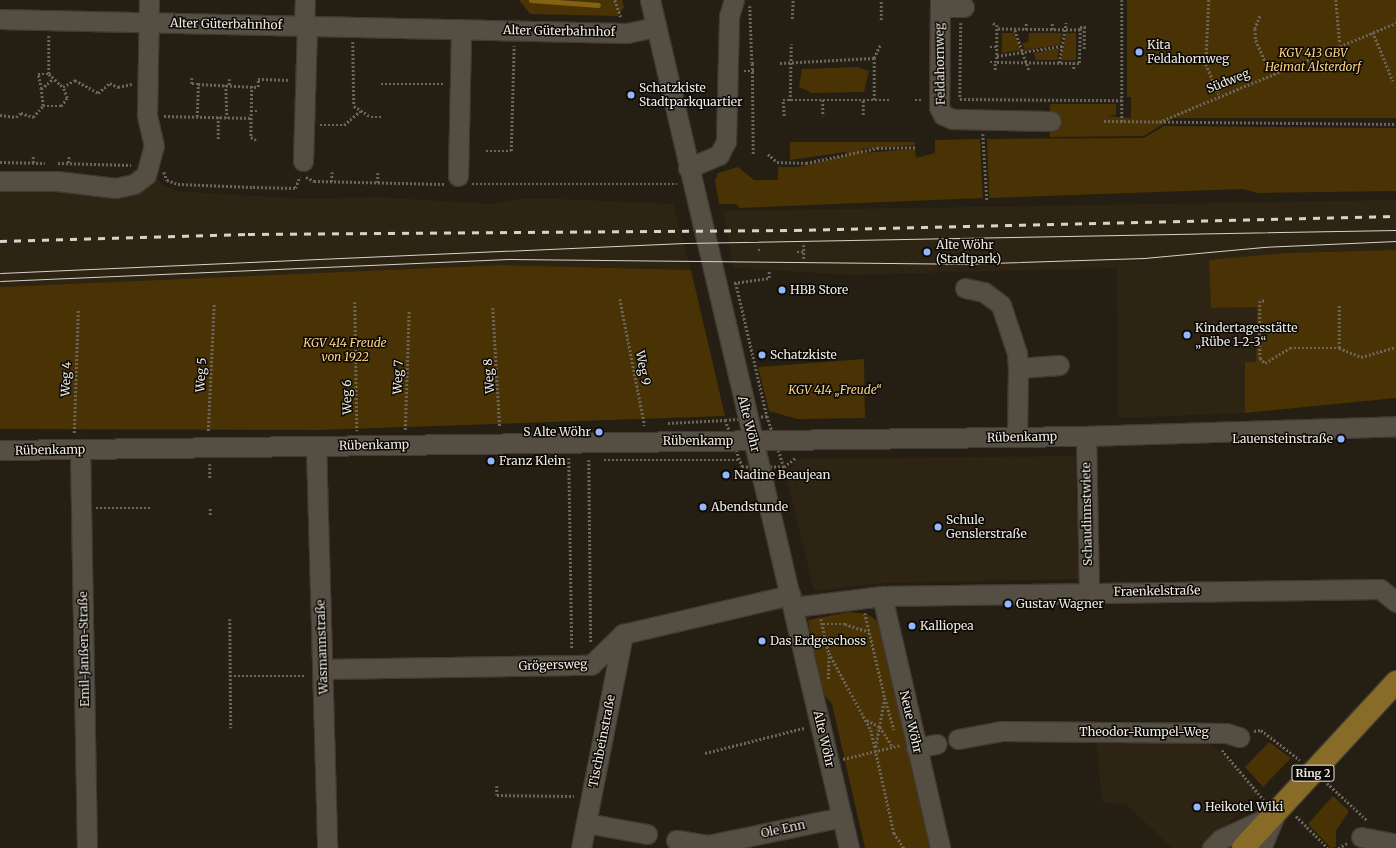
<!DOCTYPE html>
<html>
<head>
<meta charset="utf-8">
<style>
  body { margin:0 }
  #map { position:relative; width:1396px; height:848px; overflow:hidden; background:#251e13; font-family:Merriweather,serif }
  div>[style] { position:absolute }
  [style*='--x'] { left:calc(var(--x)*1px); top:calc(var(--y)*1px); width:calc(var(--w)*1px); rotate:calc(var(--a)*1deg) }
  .built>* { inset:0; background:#2e2413 }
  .green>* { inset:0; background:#493304 }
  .stream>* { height:4.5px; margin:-2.25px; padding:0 2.25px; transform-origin:2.25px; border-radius:2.25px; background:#856112 }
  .path>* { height:2.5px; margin-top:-1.25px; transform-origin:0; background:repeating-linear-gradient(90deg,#6b655b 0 2px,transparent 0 4px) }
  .roads { filter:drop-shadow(1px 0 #3f3a33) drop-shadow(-1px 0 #3f3a33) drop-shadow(0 1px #3f3a33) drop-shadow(0 -1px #3f3a33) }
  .minor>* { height:19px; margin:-9.5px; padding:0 9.5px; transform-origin:9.5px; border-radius:9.5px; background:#554e42 }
  .major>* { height:22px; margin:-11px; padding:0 11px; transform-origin:11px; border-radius:11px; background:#896b28 }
  .tram>* { height:1px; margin:-0.5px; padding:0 0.5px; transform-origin:0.5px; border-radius:0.5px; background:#d7d3cb }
  .rail>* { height:3px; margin-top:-1.5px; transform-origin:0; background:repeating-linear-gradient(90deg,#d7d3cb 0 7px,transparent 0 14px) }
  .dots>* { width:11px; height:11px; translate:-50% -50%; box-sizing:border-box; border:2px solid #0b0905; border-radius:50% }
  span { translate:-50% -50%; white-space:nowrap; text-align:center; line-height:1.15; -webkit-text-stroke:3px #0b0905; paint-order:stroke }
  .shield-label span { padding:1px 3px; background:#0b0905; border:1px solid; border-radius:3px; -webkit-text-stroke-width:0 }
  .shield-label { font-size:11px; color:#eeeae2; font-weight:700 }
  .street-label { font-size:12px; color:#eeeae2 }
  .poi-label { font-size:12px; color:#eeeae2 }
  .left { translate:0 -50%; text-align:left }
  .right { translate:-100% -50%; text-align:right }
  .park-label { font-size:12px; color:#fbd287; font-style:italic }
</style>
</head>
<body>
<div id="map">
  <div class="built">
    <div style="clip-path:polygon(154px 175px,162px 185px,178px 191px,306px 199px,377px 197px,491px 204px,517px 199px,559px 199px,673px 204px,691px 270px,501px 265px,0 287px,0 177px,123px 182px)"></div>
    <div style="clip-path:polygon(1396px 200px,1396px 250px,1286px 253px,1209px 261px,1211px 308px,1257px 306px,1256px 362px,1245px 362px,1245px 413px,1118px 418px,1117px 268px,850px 275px,734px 268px,723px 211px)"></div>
    <div style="clip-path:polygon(1075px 456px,1079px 579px,887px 583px,814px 591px,786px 476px,796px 459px)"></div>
    <div style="clip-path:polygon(1096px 739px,1207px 740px,1260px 791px,1205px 848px,1172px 848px,1127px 805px,1102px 802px)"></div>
  </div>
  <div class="green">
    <div style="clip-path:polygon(519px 0,622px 0,624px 7px,618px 16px,530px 14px)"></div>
    <div style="clip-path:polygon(1127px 0,1396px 0,1396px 118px,1172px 118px,1144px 136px,1050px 137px,1050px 104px,1116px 104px,1116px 115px,1107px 116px,1131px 118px,1131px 97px,1127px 97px)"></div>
    <div style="clip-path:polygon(1002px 33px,1014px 33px,1021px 50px,1002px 53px)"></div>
    <div style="clip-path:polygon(1029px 33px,1062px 33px,1060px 45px,1025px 50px,1022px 43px,1028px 42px)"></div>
    <div style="clip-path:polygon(1066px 33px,1076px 33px,1076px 60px,1061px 60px)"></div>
    <div style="clip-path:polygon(1059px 48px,1057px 60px,1036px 60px,1034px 53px)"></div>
    <div style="clip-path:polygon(857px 67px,869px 71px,864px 92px,812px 93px,799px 87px,802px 69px)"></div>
    <div style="clip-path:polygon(1164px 126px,1396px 128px,1396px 191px,1258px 193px,1243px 189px,989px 198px,987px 139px,1144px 138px)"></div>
    <div style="clip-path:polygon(980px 139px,983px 198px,740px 208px,736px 204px,719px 204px,715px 180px,718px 173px,738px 167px,754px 180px,778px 180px,778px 167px,798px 167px,849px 155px,846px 152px,790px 160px,790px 142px,915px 142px,915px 145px,861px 149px,862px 153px,915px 149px,916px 158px,935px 153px,935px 140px)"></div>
    <div style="clip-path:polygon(1396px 250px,1396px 398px,1245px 413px,1245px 362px,1256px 362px,1257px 307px,1211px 308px,1209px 260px,1286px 253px)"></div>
    <div style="clip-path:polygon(501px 265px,691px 270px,725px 416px,318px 430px,0 429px,0 287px)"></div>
    <div style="clip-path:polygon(864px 359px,865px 418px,797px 419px,769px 411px,758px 367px)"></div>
    <div style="clip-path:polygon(849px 612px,867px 614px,882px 624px,935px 848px,865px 848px,832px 704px,822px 692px,808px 620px)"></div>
    <div style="clip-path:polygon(1269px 742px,1291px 758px,1263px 787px,1245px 767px)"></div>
    <div style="clip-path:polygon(1333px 796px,1349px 811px,1336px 831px,1336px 847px,1331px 848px,1308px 824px)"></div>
  </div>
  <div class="stream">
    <div style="--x:531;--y:0;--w:67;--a:4.3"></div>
  </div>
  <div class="path">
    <div style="--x:615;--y:0;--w:18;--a:71"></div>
    <div style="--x:1122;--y:0;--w:123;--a:90"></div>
    <div style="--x:1209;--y:0;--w:64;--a:92.7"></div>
    <div style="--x:1206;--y:64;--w:33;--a:67"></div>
    <div style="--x:1336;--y:0;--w:44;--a:84.8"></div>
    <div style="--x:750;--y:6;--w:57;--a:88"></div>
    <div style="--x:1260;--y:16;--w:14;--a:111"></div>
    <div style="--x:1255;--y:29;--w:11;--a:85"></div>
    <div style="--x:1256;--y:40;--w:36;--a:67"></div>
    <div style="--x:792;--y:19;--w:19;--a:-87"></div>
    <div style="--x:881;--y:20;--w:20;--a:-90"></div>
    <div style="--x:961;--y:23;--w:76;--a:90.8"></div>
    <div style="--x:960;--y:99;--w:162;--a:0.4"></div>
    <div style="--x:993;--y:23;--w:4;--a:27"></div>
    <div style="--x:997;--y:25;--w:37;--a:90"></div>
    <div style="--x:997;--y:62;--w:82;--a:0.7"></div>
    <div style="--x:1079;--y:63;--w:33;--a:-88"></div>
    <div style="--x:1080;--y:30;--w:83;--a:-179.3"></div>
    <div style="--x:1015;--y:30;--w:42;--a:70.7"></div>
    <div style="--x:1026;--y:30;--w:7;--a:-90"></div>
    <div style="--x:1052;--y:30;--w:7;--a:-90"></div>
    <div style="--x:1080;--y:30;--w:3;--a:-90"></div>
    <div style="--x:1080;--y:27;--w:7;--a:0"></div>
    <div style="--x:1373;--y:32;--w:53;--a:67.8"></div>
    <div style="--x:49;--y:36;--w:38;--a:90"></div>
    <div style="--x:49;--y:74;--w:19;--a:43"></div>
    <div style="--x:353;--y:42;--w:64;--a:89.1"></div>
    <div style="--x:354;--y:106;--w:20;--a:33"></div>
    <div style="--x:371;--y:117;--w:12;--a:0"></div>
    <div style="--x:990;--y:47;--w:7;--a:0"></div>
    <div style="--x:1084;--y:49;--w:22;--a:-90"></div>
    <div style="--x:997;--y:56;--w:66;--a:-8.7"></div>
    <div style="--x:990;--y:62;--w:7;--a:0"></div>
    <div style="--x:780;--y:63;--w:94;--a:-3"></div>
    <div style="--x:1059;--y:63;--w:41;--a:-80.1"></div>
    <div style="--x:1074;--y:63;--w:7;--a:90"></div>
    <div style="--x:995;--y:70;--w:8;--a:-90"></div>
    <div style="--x:744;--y:71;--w:11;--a:0"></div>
    <div style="--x:192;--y:78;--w:6;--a:90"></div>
    <div style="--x:192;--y:84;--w:6;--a:0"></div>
    <div style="--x:381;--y:84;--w:64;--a:0"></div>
    <div style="--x:226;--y:85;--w:33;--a:88"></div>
    <div style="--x:229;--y:85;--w:6;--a:-90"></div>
    <div style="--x:252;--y:86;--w:51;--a:91.1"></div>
    <div style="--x:251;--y:137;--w:6;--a:31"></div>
    <div style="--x:41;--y:89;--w:15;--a:-101"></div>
    <div style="--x:38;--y:74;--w:11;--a:0"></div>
    <div style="--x:823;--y:100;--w:16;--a:90"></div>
    <div style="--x:874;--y:100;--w:42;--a:-90"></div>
    <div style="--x:874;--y:58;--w:14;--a:-65"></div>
    <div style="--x:915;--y:100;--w:8;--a:0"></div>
    <div style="--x:790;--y:101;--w:57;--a:-89"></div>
    <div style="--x:43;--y:106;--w:17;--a:-97"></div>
    <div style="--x:41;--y:89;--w:16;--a:-40"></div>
    <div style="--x:251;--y:111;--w:8;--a:0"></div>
    <div style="--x:0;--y:115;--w:16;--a:7"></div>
    <div style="--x:16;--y:117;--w:6;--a:-39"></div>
    <div style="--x:21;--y:113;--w:13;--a:18"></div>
    <div style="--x:33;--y:117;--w:15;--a:-48"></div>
    <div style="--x:43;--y:106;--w:18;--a:0"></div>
    <div style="--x:61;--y:106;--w:10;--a:-53"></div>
    <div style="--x:67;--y:98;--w:12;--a:-110"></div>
    <div style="--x:63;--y:87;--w:14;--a:-30"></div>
    <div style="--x:75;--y:80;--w:26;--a:29"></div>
    <div style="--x:98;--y:93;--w:16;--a:-40"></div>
    <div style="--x:110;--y:83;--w:9;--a:27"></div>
    <div style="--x:118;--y:87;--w:14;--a:-12"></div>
    <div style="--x:863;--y:115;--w:15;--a:-90"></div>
    <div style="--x:164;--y:116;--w:87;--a:1.3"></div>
    <div style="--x:784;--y:116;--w:16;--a:-94"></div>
    <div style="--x:783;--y:100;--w:107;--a:0"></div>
    <div style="--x:197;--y:117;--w:33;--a:-88"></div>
    <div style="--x:198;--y:84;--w:60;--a:2.9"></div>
    <div style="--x:258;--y:87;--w:8;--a:-90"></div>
    <div style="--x:258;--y:79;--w:32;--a:2"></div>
    <div style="--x:1104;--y:121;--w:292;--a:0.6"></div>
    <div style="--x:1159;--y:122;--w:257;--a:-22.7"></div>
    <div style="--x:320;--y:125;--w:24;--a:0"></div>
    <div style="--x:344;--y:125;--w:21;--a:-41"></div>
    <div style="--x:983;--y:134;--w:66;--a:86.5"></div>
    <div style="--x:218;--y:139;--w:22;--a:-90"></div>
    <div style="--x:486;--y:151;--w:25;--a:0"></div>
    <div style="--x:511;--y:151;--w:105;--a:-88.4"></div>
    <div style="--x:753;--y:154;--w:91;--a:-90.6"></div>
    <div style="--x:752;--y:63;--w:3;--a:0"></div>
    <div style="--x:768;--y:154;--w:12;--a:42"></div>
    <div style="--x:777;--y:162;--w:29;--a:2"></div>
    <div style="--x:806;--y:163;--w:73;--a:-11.9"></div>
    <div style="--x:877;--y:148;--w:39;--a:-1"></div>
    <div style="--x:0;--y:162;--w:45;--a:1.3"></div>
    <div style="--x:33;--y:163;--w:7;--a:-90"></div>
    <div style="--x:58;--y:163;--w:73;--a:1.6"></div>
    <div style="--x:68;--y:163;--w:7;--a:-82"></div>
    <div style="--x:164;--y:172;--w:9;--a:69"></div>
    <div style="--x:167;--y:180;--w:12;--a:20"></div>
    <div style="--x:178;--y:184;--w:75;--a:2.3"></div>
    <div style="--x:253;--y:187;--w:42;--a:1.4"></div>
    <div style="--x:295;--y:188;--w:12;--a:-66"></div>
    <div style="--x:378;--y:173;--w:10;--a:90"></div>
    <div style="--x:306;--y:177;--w:9;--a:27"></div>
    <div style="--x:314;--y:181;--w:130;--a:1.3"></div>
    <div style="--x:331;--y:182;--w:10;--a:-84"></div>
    <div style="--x:472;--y:184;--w:205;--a:0"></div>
    <div style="--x:804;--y:245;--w:15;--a:90"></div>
    <div style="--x:758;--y:250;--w:3;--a:0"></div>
    <div style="--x:797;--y:252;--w:7;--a:0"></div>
    <div style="--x:734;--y:283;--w:35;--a:-8"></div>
    <div style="--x:769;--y:278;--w:8;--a:-90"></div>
    <div style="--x:736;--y:283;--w:137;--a:76.9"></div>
    <div style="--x:620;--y:299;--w:129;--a:78.9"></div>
    <div style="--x:1264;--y:301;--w:4;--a:180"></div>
    <div style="--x:1260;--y:301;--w:57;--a:90"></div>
    <div style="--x:1260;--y:358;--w:7;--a:45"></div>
    <div style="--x:1265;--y:363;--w:29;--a:-31"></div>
    <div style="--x:1290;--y:348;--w:49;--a:0"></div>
    <div style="--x:1339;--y:348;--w:24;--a:22"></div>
    <div style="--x:1361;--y:357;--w:36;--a:-16"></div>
    <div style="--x:355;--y:302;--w:129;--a:89.1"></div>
    <div style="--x:493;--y:308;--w:120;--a:86.7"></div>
    <div style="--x:1339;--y:348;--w:43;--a:-90"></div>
    <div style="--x:767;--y:416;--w:54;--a:71.6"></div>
    <div style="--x:784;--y:467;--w:42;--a:180"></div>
    <div style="--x:742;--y:467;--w:50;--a:-109.9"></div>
    <div style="--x:725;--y:420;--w:42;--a:-5.4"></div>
    <div style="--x:668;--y:423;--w:57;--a:-3"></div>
    <div style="--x:405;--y:430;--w:120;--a:-88.1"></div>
    <div style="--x:208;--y:431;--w:128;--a:-87.3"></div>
    <div style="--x:74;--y:433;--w:123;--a:-88.1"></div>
    <div style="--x:569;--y:458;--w:191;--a:89.1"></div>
    <div style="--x:589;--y:460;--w:183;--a:89.4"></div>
    <div style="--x:604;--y:460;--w:135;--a:0"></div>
    <div style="--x:210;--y:464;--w:15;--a:90"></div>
    <div style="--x:784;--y:467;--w:14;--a:-39"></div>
    <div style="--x:96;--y:508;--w:55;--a:0"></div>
    <div style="--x:210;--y:515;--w:8;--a:-90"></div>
    <div style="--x:865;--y:613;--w:87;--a:76.8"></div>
    <div style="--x:885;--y:698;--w:50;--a:100.4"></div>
    <div style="--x:230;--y:619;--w:109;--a:89.5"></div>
    <div style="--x:821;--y:619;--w:35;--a:77"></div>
    <div style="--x:829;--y:653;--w:88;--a:61.4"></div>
    <div style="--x:871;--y:730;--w:106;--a:77.4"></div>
    <div style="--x:894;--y:833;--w:18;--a:56"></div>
    <div style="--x:823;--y:624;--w:22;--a:0"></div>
    <div style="--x:845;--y:624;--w:25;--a:18"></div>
    <div style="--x:230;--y:676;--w:76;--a:0"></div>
    <div style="--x:828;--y:679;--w:25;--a:-88"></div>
    <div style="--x:885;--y:698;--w:33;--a:74"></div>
    <div style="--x:867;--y:720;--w:15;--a:28"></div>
    <div style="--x:880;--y:727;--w:24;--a:57"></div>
    <div style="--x:1254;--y:731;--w:7;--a:-8"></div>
    <div style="--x:1261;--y:730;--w:49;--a:37.6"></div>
    <div style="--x:1222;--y:750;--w:65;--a:50"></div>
    <div style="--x:705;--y:753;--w:102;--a:-14.2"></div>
    <div style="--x:843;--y:759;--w:60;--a:-13.6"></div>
    <div style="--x:1327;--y:783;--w:56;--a:42.8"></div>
    <div style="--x:497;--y:786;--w:9;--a:90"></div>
    <div style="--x:497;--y:795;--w:77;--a:0.7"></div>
    <div style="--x:1296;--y:816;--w:45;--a:45"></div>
    <div style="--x:1338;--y:848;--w:11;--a:-27"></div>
  </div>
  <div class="roads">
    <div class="minor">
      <div style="--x:650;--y:0;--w:871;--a:76.79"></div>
      <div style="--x:940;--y:0;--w:107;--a:90.5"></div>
      <div style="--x:939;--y:107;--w:9;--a:63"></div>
      <div style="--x:943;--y:115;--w:11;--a:22"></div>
      <div style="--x:953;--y:119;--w:98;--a:1.2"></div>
      <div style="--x:940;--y:7;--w:24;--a:0"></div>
      <div style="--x:0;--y:19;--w:627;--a:1.28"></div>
      <div style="--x:627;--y:33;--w:30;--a:-12"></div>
      <div style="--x:304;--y:26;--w:26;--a:-88"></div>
      <div style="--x:303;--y:161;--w:135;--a:-88.3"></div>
      <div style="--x:688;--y:168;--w:34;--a:-23"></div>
      <div style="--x:719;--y:155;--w:16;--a:-63"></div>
      <div style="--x:726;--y:141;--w:125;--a:-88.6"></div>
      <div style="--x:729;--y:16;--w:17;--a:-73"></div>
      <div style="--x:458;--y:176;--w:147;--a:-88.8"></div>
      <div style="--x:0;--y:181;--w:57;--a:0"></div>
      <div style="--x:57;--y:181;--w:59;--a:6.8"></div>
      <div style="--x:116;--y:188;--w:18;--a:-13"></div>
      <div style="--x:134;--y:184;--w:15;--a:-37"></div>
      <div style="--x:146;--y:175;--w:30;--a:-75"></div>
      <div style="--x:154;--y:146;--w:32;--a:-103"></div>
      <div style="--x:147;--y:115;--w:115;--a:-89"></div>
      <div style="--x:965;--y:288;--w:19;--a:12"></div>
      <div style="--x:984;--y:292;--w:21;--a:37"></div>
      <div style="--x:1001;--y:305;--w:51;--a:71.6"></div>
      <div style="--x:1017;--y:353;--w:15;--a:86"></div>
      <div style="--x:1086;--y:436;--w:156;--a:88.9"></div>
      <div style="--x:1017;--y:437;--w:69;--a:-89.2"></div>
      <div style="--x:1018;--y:368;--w:41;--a:-4.2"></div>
      <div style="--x:316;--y:446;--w:402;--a:88.4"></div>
      <div style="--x:80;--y:449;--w:399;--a:89"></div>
      <div style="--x:0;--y:450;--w:1086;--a:-0.74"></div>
      <div style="--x:1086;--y:436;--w:310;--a:-1.8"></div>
      <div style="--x:882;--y:596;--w:259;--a:77"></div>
      <div style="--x:794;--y:607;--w:89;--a:-7.1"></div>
      <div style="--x:882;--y:596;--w:498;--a:-0.8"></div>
      <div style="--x:1380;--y:589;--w:21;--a:39"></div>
      <div style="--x:322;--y:669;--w:269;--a:-0.9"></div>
      <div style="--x:591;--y:665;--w:45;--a:-44.1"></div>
      <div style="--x:623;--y:634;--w:172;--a:-13.1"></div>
      <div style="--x:958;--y:739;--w:45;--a:-10.3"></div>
      <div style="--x:1002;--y:731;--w:224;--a:0.5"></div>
      <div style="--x:1226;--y:733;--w:14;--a:17"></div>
      <div style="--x:916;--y:748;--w:21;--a:-11"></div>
      <div style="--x:586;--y:823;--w:62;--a:10.2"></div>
      <div style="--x:1361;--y:837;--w:36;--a:11"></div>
      <div style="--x:676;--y:840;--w:32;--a:9"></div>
      <div style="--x:708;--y:845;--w:137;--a:-11.8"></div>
      <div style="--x:581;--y:848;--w:218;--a:-78.9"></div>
      <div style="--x:1212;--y:848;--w:13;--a:-45"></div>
      <div style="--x:1221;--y:839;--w:55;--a:-24.7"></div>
      <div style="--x:1261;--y:848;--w:33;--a:-67"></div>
    </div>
    <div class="major">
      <div style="--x:1243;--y:848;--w:226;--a:-47.3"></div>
    </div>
  </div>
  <div class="tram">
    <div style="--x:0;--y:273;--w:685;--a:-2.51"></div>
    <div style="--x:684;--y:243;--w:712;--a:-1.05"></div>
    <div style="--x:0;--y:281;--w:509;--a:-2.47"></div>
    <div style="--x:509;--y:259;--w:452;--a:0.6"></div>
    <div style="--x:961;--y:264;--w:183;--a:-1.9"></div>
    <div style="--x:1144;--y:258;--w:120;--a:-5.3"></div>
    <div style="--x:1263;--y:247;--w:133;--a:-2.6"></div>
  </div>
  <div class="rail">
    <div style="--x:0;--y:241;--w:248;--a:-1.6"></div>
    <div style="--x:248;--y:234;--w:547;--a:-0.42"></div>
    <div style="--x:795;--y:230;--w:601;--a:-1.33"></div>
  </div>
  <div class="dots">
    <div style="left:1139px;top:52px;background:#92b7fd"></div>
    <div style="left:631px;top:95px;background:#92b7fd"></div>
    <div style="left:927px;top:252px;background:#92b7fd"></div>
    <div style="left:782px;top:290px;background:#92b7fd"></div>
    <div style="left:1187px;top:335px;background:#92b7fd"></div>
    <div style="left:762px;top:355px;background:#92b7fd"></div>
    <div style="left:599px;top:432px;background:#92b7fd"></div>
    <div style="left:1341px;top:439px;background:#92b7fd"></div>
    <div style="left:491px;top:461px;background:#92b7fd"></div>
    <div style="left:726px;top:475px;background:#92b7fd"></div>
    <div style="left:703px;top:507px;background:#92b7fd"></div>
    <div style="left:938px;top:527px;background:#92b7fd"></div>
    <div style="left:1008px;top:604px;background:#92b7fd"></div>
    <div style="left:912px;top:626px;background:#92b7fd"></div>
    <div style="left:762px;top:641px;background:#92b7fd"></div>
    <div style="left:1197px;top:807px;background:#92b7fd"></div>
  </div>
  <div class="shield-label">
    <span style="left:1313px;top:773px">Ring 2</span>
  </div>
  <div class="street-label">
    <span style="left:226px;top:24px;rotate:1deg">Alter Güterbahnhof</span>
    <span style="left:559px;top:31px;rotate:1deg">Alter Güterbahnhof</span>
    <span style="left:940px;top:64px;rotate:-91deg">Feldahornweg</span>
    <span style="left:1228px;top:81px;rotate:-22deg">Südweg</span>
    <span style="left:643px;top:368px;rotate:79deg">Weg 9</span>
    <span style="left:201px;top:375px;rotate:-87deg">Weg 5</span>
    <span style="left:489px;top:376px;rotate:-94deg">Weg 8</span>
    <span style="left:398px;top:377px;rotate:-88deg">Weg 7</span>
    <span style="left:66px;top:379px;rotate:-88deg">Weg 4</span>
    <span style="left:347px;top:397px;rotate:-91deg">Weg 6</span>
    <span style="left:749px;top:424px;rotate:76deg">Alte Wöhr</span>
    <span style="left:1022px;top:437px;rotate:-1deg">Rübenkamp</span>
    <span style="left:698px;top:441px">Rübenkamp</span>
    <span style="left:374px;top:445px;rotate:-1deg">Rübenkamp</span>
    <span style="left:50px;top:450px;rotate:-1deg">Rübenkamp</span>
    <span style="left:1087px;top:514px;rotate:-91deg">Schaudinnstwiete</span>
    <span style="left:1157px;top:591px;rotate:-1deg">Fraenkelstraße</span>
    <span style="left:322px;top:647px;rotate:-92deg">Wasmannstraße</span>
    <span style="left:84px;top:649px;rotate:-91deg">Emil-Janßen-Straße</span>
    <span style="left:553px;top:665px;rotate:-2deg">Grögersweg</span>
    <span style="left:911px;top:722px;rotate:77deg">Neue Wöhr</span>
    <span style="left:1144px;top:732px">Theodor-Rumpel-Weg</span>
    <span style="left:824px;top:739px;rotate:77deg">Alte Wöhr</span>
    <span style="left:602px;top:741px;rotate:-79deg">Tischbeinstraße</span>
    <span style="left:783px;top:829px;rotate:-12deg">Ole Enn</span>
  </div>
  <div class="poi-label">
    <span class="left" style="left:1147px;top:52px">Kita<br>Feldahornweg</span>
    <span class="left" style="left:639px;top:95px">Schatzkiste<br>Stadtparkquartier</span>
    <span class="left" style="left:936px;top:252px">Alte Wöhr<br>(Stadtpark)</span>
    <span class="left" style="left:790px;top:290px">HBB Store</span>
    <span class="left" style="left:1195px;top:335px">Kindertagesstätte<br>„Rübe 1-2-3“</span>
    <span class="left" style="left:770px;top:355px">Schatzkiste</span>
    <span class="right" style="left:591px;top:432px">S Alte Wöhr</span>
    <span class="right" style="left:1333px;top:439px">Lauensteinstraße</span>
    <span class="left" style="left:499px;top:461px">Franz Klein</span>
    <span class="left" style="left:734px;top:475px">Nadine Beaujean</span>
    <span class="left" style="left:711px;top:507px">Abendstunde</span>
    <span class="left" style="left:946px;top:527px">Schule<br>Genslerstraße</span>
    <span class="left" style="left:1016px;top:604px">Gustav Wagner</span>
    <span class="left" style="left:920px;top:626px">Kalliopea</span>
    <span class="left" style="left:770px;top:641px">Das Erdgeschoss</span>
    <span class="left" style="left:1205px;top:807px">Heikotel Wiki</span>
  </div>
  <div class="park-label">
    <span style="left:1313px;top:60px">KGV 413 GBV<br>Heimat Alsterdorf</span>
    <span style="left:345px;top:350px">KGV 414 Freude<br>von 1922</span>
    <span style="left:835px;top:390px">KGV 414 „Freude“</span>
  </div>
</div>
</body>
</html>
